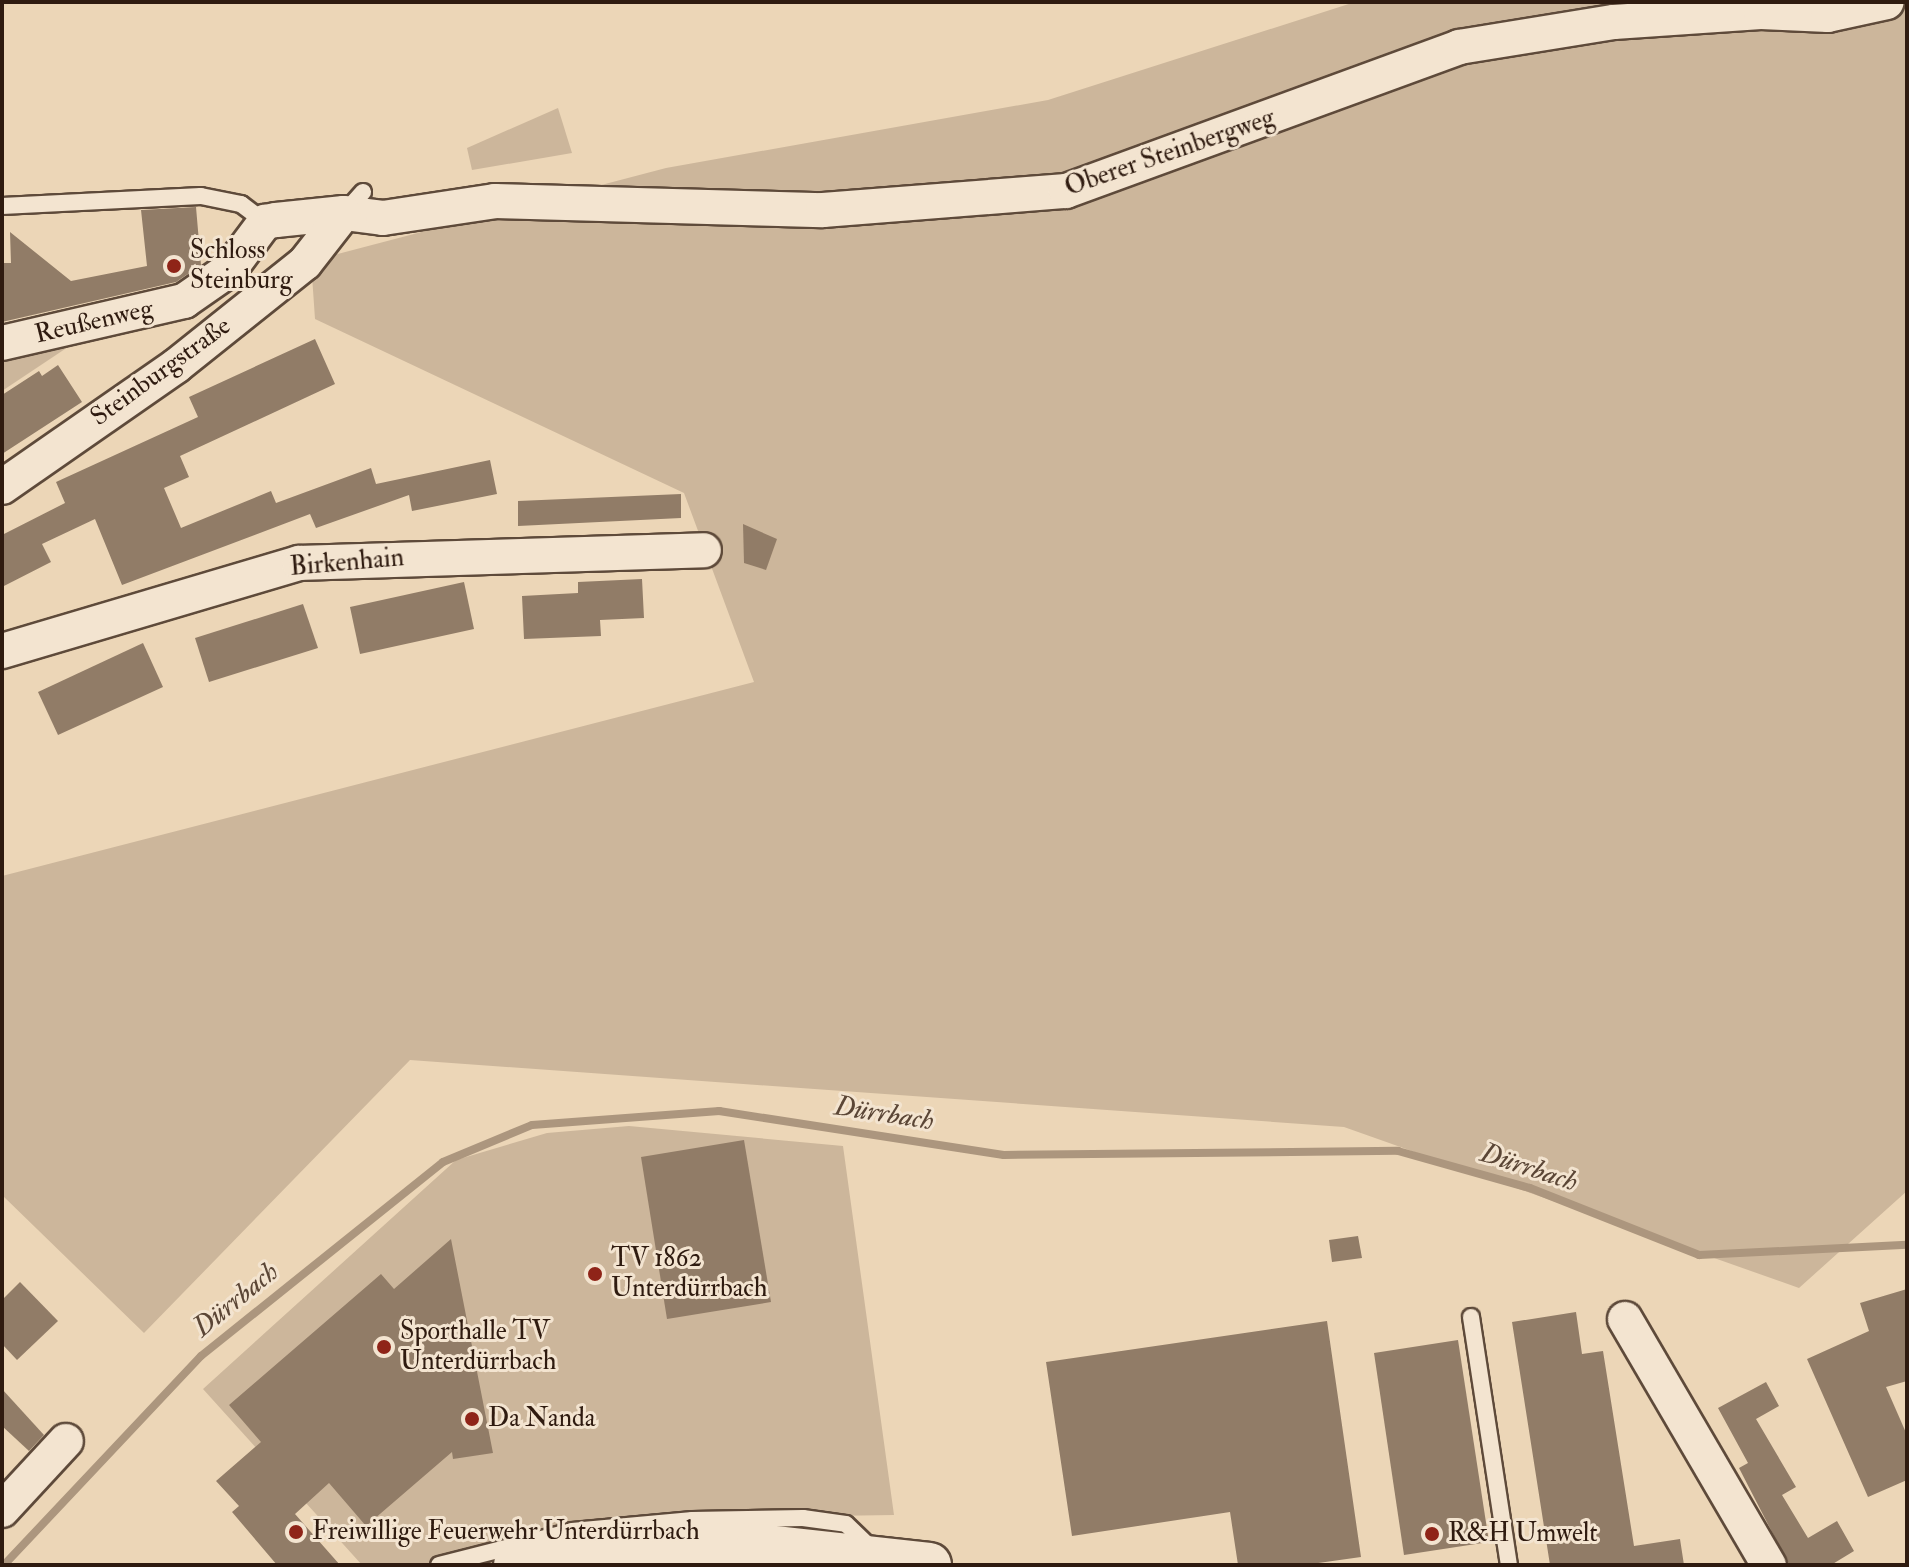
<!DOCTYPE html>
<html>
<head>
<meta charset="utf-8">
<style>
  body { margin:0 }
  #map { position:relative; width:1909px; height:1567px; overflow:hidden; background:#ecd6b7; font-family:"IM FELL Double Pica",serif }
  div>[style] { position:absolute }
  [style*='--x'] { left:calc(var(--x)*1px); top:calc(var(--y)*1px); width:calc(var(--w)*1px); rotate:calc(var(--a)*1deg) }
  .green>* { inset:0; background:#ccb69b }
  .stream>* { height:8px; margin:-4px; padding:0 4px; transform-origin:4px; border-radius:4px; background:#ac967e }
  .building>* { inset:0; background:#917c67 }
  .roads { filter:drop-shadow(2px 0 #5e4a3a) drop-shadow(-2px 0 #5e4a3a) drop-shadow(0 2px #5e4a3a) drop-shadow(0 -2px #5e4a3a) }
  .lane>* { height:16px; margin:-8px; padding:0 8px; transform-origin:8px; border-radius:8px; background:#f3e4d0 }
  .street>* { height:34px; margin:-17px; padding:0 17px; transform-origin:17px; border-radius:17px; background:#f3e4d0 }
  .secondary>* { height:44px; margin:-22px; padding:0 22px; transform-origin:22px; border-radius:22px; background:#f3e4d0 }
  .dots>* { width:22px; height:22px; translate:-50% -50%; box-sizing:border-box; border:4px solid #f3e4d0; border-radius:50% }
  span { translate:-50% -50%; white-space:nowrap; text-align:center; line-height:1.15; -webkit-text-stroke:6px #f3e4d0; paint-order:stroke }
  .street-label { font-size:26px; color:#2f1b10 }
  .poi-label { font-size:26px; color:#2f1b10 }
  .left { translate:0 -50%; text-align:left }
  .water-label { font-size:28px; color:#5b4636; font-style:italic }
  .frame { position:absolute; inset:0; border:4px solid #2f1b10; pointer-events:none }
</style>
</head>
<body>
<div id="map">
  <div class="green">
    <div style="clip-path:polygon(1355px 2px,1907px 2px,1907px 1191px,1799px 1288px,1344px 1127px,410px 1060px,144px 1333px,2px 1195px,2px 876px,754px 682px,684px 493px,315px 319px,311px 261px,666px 168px,1048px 100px)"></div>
    <div style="clip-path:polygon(558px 108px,572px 153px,472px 170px,467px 148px)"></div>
    <div style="clip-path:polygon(86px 335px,2px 391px,2px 352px)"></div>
    <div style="clip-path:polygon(629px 1126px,843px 1146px,894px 1515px,690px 1518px,441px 1558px,428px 1565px,362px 1565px,203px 1389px,456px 1160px,547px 1133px)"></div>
  </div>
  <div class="stream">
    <div style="--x:4;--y:1565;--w:287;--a:-46.7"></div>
    <div style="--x:201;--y:1356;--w:310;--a:-38.7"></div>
    <div style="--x:443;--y:1162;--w:96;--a:-22.6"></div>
    <div style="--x:532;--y:1125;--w:188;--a:-4.3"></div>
    <div style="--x:719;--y:1111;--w:288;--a:8.8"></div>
    <div style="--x:1004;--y:1155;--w:394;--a:-0.6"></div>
    <div style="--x:1398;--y:1151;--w:137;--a:15.7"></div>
    <div style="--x:1530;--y:1188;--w:182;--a:21.6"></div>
    <div style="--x:1699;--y:1255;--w:208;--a:-2.8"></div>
  </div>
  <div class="building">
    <div style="clip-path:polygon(196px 207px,201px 265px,176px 282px,2px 322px,2px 263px,11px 263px,10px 232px,71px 281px,147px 266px,141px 210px)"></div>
    <div style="clip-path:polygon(315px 339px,335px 384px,180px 456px,189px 477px,164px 488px,181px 528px,271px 491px,276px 503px,371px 468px,376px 484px,490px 460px,497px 494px,412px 511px,409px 495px,316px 528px,310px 514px,122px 585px,95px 519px,42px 544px,51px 562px,2px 587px,2px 535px,65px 503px,56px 482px,198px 417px,189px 397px)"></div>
    <div style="clip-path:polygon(58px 365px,82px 402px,2px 454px,2px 395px,39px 371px,42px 376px)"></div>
    <div style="clip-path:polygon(681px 494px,681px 518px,518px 526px,518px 501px)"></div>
    <div style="clip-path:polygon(743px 524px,777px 539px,766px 570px,744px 563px)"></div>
    <div style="clip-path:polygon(642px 579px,644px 618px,600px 620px,601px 636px,524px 639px,522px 596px,578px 593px,578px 582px)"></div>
    <div style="clip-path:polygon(464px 582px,474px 629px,360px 654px,350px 607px)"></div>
    <div style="clip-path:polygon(303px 604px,318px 648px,209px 682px,195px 638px)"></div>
    <div style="clip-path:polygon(143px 643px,163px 687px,58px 735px,38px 692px)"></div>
    <div style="clip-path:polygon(744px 1140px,771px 1302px,667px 1319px,641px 1157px)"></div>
    <div style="clip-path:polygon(1358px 1236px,1362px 1258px,1332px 1262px,1329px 1240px)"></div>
    <div style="clip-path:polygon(451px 1239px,493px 1453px,453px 1459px,452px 1452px,366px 1526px,329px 1483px,295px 1514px,340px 1565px,277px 1565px,232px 1512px,239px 1506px,216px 1481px,261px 1442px,229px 1405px,381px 1274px,394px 1289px)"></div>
    <div style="clip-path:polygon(20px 1282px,58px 1321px,17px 1360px,2px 1344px,2px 1300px)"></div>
    <div style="clip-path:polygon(1907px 1289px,1907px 1381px,1886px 1387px,1907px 1435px,1907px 1480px,1868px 1497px,1807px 1359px,1869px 1331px,1860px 1303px)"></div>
    <div style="clip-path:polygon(1576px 1312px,1582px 1354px,1603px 1351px,1634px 1546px,1680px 1539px,1684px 1565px,1550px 1565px,1512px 1322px)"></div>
    <div style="clip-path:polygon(1327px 1321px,1361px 1557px,1304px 1565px,1238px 1565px,1230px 1512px,1072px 1536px,1046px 1362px)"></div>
    <div style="clip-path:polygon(1458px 1340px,1489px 1542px,1404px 1555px,1374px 1353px)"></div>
    <div style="clip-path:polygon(1766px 1382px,1779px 1406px,1756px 1419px,1796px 1487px,1782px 1495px,1808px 1538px,1837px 1521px,1854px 1551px,1831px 1565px,1789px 1565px,1739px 1468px,1748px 1463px,1718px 1408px)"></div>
    <div style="clip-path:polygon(2px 1389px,44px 1435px,29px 1451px,2px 1426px)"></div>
  </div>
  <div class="roads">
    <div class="lane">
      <div style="--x:2;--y:206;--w:199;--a:-2.9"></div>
      <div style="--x:201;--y:196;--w:41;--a:11.3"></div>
      <div style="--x:241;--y:204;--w:30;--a:37"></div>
      <div style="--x:345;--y:212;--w:27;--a:-48"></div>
      <div style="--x:1471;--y:1317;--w:251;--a:81.3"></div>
      <div style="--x:439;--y:1565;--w:137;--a:-14.3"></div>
      <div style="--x:572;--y:1531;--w:121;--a:-5.2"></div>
      <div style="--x:692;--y:1520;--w:111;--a:-1"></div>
      <div style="--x:803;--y:1518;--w:43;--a:7.9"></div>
      <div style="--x:846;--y:1524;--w:39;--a:44"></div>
    </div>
    <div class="street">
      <div style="--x:2;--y:343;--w:187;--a:-13"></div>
      <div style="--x:184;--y:301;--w:56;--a:-34.8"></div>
      <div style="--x:230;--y:269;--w:59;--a:-53.3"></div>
      <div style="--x:265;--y:222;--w:11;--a:-10"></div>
      <div style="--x:276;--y:220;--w:68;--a:-5.9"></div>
      <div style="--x:344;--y:213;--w:39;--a:7"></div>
      <div style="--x:383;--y:218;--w:113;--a:-8.6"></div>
      <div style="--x:495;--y:201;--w:328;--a:1.6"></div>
      <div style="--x:823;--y:210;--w:244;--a:-4.5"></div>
      <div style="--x:1066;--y:191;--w:419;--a:-20.1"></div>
      <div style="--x:1459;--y:47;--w:157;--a:-9.2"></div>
      <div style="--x:1614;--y:22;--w:147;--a:-3.9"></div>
      <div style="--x:1761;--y:12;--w:67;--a:2.6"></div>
      <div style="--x:1828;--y:15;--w:60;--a:-12.4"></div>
      <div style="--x:2;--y:487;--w:212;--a:-34.8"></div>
      <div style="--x:176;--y:366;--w:165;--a:-38.6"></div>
      <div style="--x:305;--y:263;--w:63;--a:-52"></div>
      <div style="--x:2;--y:651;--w:310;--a:-16.5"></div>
      <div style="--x:299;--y:563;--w:405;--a:-1.8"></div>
      <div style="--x:1625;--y:1319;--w:285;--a:59.7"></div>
      <div style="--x:2;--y:1510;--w:94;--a:-47.2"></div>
    </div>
    <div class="secondary">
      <div style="--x:516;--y:1565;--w:144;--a:-8"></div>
      <div style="--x:659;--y:1545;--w:99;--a:0.6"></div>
      <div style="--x:758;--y:1546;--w:172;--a:6.3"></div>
    </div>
  </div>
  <div class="dots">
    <div style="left:174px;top:266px;background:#8f2418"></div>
    <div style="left:595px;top:1274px;background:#8f2418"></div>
    <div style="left:384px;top:1347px;background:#8f2418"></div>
    <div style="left:472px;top:1419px;background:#8f2418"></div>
    <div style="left:296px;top:1532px;background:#8f2418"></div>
    <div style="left:1432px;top:1534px;background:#8f2418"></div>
  </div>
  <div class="street-label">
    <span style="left:1170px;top:153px;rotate:-19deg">Oberer Steinbergweg</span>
    <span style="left:94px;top:322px;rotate:-13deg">Reußenweg</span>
    <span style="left:161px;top:372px;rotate:-36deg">Steinburgstraße</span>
    <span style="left:347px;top:563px;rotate:-5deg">Birkenhain</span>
  </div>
  <div class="poi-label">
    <span class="left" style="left:190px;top:266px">Schloss<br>Steinburg</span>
    <span class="left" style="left:611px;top:1274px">TV 1862<br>Unterdürrbach</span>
    <span class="left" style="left:400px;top:1347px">Sporthalle TV<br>Unterdürrbach</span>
    <span class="left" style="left:488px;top:1419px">Da Nanda</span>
    <span class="left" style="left:312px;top:1532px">Freiwillige Feuerwehr Unterdürrbach</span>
    <span class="left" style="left:1448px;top:1534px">R&amp;H Umwelt</span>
  </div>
  <div class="water-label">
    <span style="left:884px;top:1114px;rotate:9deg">Dürrbach</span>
    <span style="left:1529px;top:1168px;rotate:18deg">Dürrbach</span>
    <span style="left:236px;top:1300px;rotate:-39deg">Dürrbach</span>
  </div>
  <div class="frame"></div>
</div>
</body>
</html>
